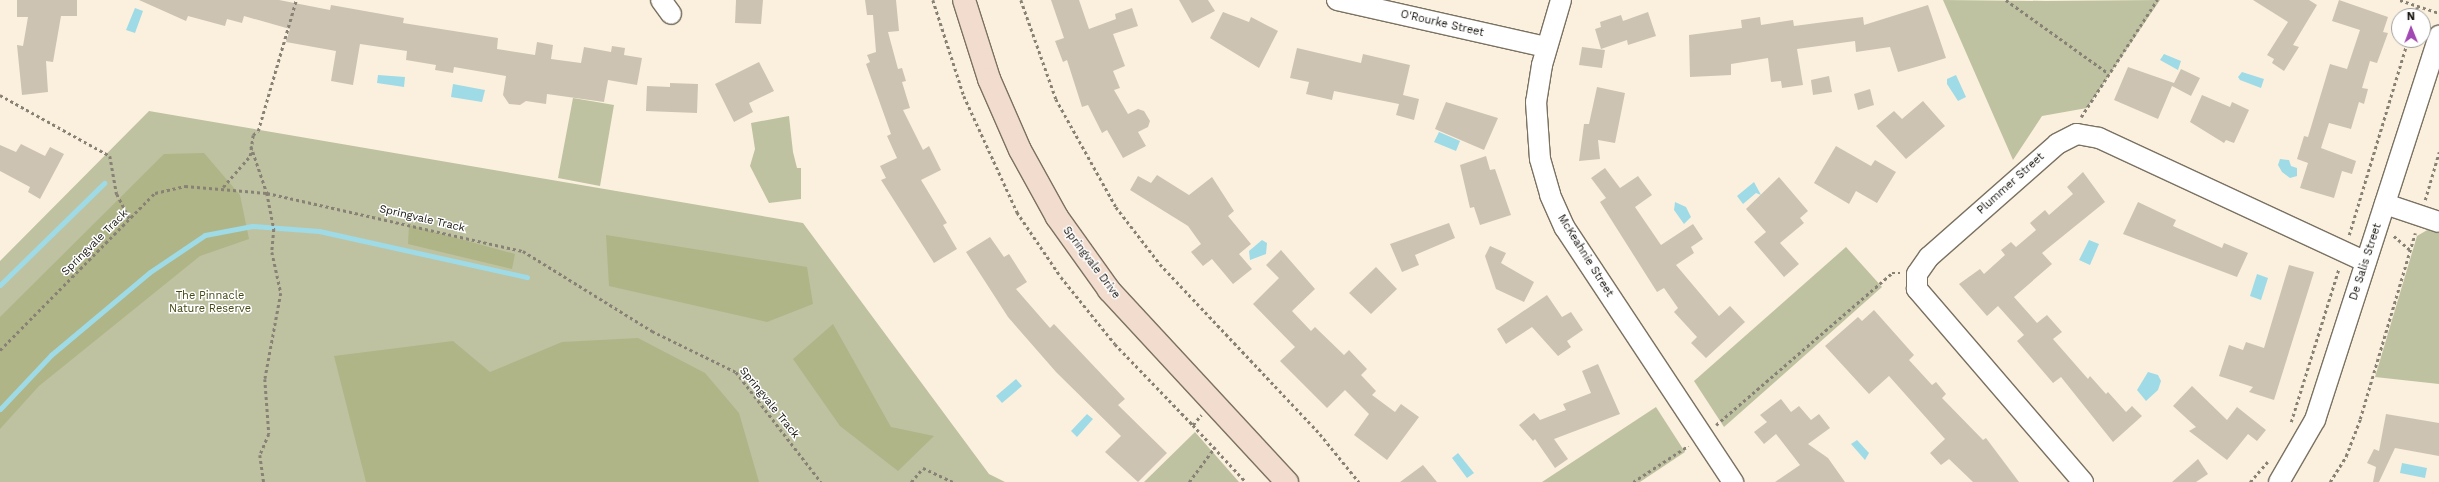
<!DOCTYPE html>
<html>
<head>
<meta charset="utf-8">
<style>
  body { margin:0 }
  #map { position:relative; width:2439px; height:482px; overflow:hidden; background:#fbf0de; font-family:"Work Sans",sans-serif }
  div>[style] { position:absolute }
  [style*='--x'] { left:calc(var(--x)*1px); top:calc(var(--y)*1px); width:calc(var(--w)*1px); rotate:calc(var(--a)*1deg) }
  .green>* { inset:0; background:#bec2a1 }
  .forest>* { inset:0; background:#b0b587 }
  .water>* { inset:0; background:#9edbe6 }
  .stream>* { height:5px; margin:-2.5px; padding:0 2.5px; transform-origin:2.5px; border-radius:2.5px; background:#9edbe6 }
  .building>* { inset:0; background:#cdc3b2 }
  .path>* { height:2.5px; margin-top:-1.25px; transform-origin:0; background:repeating-linear-gradient(90deg,#888175 0 3px,transparent 0 6px) }
  .roads { filter:drop-shadow(1px 0 #7a7161) drop-shadow(-1px 0 #7a7161) drop-shadow(0 1px #7a7161) drop-shadow(0 -1px #7a7161) }
  .minor>* { height:20px; margin:-10px; padding:0 10px; transform-origin:10px; border-radius:10px; background:#fff }
  .secondary>* { height:22px; margin:-11px; padding:0 11px; transform-origin:11px; border-radius:11px; background:#f1dccd }
  span { translate:-50% -50%; white-space:nowrap; text-align:center; line-height:1.15; -webkit-text-stroke:3px #fff; paint-order:stroke }
  .street-label { font-size:11px; color:#16130d }
  .park-label { font-size:11px; color:#454812 }
  .north { position:absolute; left:2391px; top:8px; width:40px; height:40px; box-sizing:border-box; background:#fff; border:1px solid #a2a19e; border-radius:50%; rotate:359deg; font-size:11px; font-weight:700; line-height:16px; text-align:center; color:#16130d }
  .north::after { content:''; display:block; margin:auto; width:14px; height:18px; background:#a248b3; clip-path:polygon(50% 0,100% 100%,50% 72%,0 100%) }
</style>
</head>
<body>
<div id="map">
  <div class="green">
    <div style="clip-path:polygon(1943px 0,2046px 1px,2160px 0,2087px 108px,2042px 116px,2013px 160px)"></div>
    <div style="clip-path:polygon(573px 98px,614px 105px,600px 186px,558px 178px)"></div>
    <div style="clip-path:polygon(149px 111px,803px 223px,989px 474px,1005px 482px,0 482px,0 261px)"></div>
    <div style="clip-path:polygon(789px 116px,793px 152px,797px 168px,801px 168px,801px 199px,769px 203px,750px 166px,755px 149px,751px 123px)"></div>
    <div style="clip-path:polygon(2429px 229px,2439px 234px,2439px 384px,2375px 377px,2417px 236px)"></div>
    <div style="clip-path:polygon(1846px 247px,1882px 287px,1724px 427px,1694px 381px)"></div>
    <div style="clip-path:polygon(1656px 407px,1685px 452px,1640px 482px,1542px 482px)"></div>
    <div style="clip-path:polygon(1195px 432px,1239px 482px,1144px 482px)"></div>
  </div>
  <div class="forest">
    <div style="clip-path:polygon(204px 153px,240px 195px,249px 239px,200px 256px,39px 386px,0 429px,0 317px,164px 154px)"></div>
    <div style="clip-path:polygon(409px 225px,515px 254px,512px 269px,408px 244px)"></div>
    <div style="clip-path:polygon(606px 235px,807px 267px,813px 304px,767px 322px,609px 286px)"></div>
    <div style="clip-path:polygon(833px 324px,891px 427px,934px 436px,898px 471px,840px 426px,793px 359px)"></div>
    <div style="clip-path:polygon(638px 338px,705px 373px,739px 413px,759px 482px,366px 482px,334px 356px,453px 341px,490px 372px,562px 342px)"></div>
  </div>
  <div class="water">
    <div style="clip-path:polygon(135px 8px,143px 11px,135px 33px,126px 30px)"></div>
    <div style="clip-path:polygon(2164px 54px,2181px 61px,2178px 70px,2160px 60px)"></div>
    <div style="clip-path:polygon(2242px 72px,2264px 79px,2261px 88px,2240px 80px,2238px 77px)"></div>
    <div style="clip-path:polygon(378px 75px,405px 77px,404px 87px,377px 83px)"></div>
    <div style="clip-path:polygon(1956px 75px,1966px 97px,1958px 101px,1947px 84px,1947px 79px)"></div>
    <div style="clip-path:polygon(453px 84px,485px 90px,482px 102px,451px 97px)"></div>
    <div style="clip-path:polygon(1439px 132px,1460px 141px,1456px 151px,1434px 142px)"></div>
    <div style="clip-path:polygon(2280px 159px,2289px 160px,2291px 166px,2297px 168px,2297px 176px,2290px 178px,2282px 172px,2278px 165px)"></div>
    <div style="clip-path:polygon(1754px 182px,1761px 195px,1756px 193px,1743px 204px,1737px 196px)"></div>
    <div style="clip-path:polygon(1675px 202px,1686px 207px,1691px 217px,1684px 224px,1674px 210px)"></div>
    <div style="clip-path:polygon(1262px 240px,1267px 243px,1266px 254px,1250px 260px,1249px 251px)"></div>
    <div style="clip-path:polygon(2089px 240px,2099px 244px,2090px 265px,2079px 260px)"></div>
    <div style="clip-path:polygon(2257px 274px,2268px 278px,2261px 300px,2250px 296px)"></div>
    <div style="clip-path:polygon(2148px 372px,2158px 375px,2161px 381px,2158px 390px,2146px 401px,2137px 390px)"></div>
    <div style="clip-path:polygon(1016px 379px,1022px 386px,1002px 403px,996px 396px)"></div>
    <div style="clip-path:polygon(1087px 414px,1093px 419px,1077px 437px,1071px 431px)"></div>
    <div style="clip-path:polygon(1857px 440px,1869px 453px,1865px 460px,1851px 444px)"></div>
    <div style="clip-path:polygon(1458px 453px,1474px 473px,1467px 478px,1452px 458px)"></div>
    <div style="clip-path:polygon(2402px 463px,2427px 468px,2425px 478px,2400px 473px)"></div>
  </div>
  <div class="stream">
    <div style="--x:0;--y:285;--w:146;--a:-44.4"></div>
    <div style="--x:0;--y:409;--w:74;--a:-46.6"></div>
    <div style="--x:51;--y:355;--w:129;--a:-40"></div>
    <div style="--x:150;--y:272;--w:66;--a:-33.9"></div>
    <div style="--x:205;--y:235;--w:48;--a:-10.8"></div>
    <div style="--x:252;--y:226;--w:67;--a:4.3"></div>
    <div style="--x:319;--y:231;--w:213;--a:12.5"></div>
  </div>
  <div class="building">
    <div style="clip-path:polygon(17px 0,77px 0,77px 16px,61px 16px,53px 62px,46px 61px,48px 92px,22px 95px,17px 45px,23px 46px,28px 17px,17px 17px)"></div>
    <div style="clip-path:polygon(139px 0,279px 0,330px 10px,331px 5px,404px 18px,403px 23px,498px 38px,497px 49px,535px 55px,537px 42px,553px 45px,551px 59px,581px 63px,584px 47px,611px 52px,612px 46px,625px 48px,624px 55px,642px 58px,637px 85px,608px 80px,604px 102px,547px 94px,546px 104px,526px 101px,520px 105px,509px 104px,503px 95px,506px 76px,454px 67px,453px 73px,435px 70px,436px 65px,406px 60px,407px 51px,360px 44px,353px 85px,331px 81px,336px 51px,286px 42px,290px 29px,244px 16px,242px 23px,227px 19px,225px 26px,188px 16px,186px 21px)"></div>
    <div style="clip-path:polygon(736px 0,763px 0,761px 24px,735px 23px)"></div>
    <div style="clip-path:polygon(865px 0,896px 0,899px 31px,888px 32px,898px 69px,902px 68px,906px 81px,902px 82px,910px 108px,903px 110px,923px 150px,929px 146px,941px 170px,921px 180px,947px 223px,943px 225px,957px 249px,934px 263px,881px 180px,886px 178px,880px 166px,897px 158px,887px 136px,891px 134px,866px 64px,870px 62px,867px 55px,876px 52px,873px 15px,867px 15px)"></div>
    <div style="clip-path:polygon(1051px 0,1079px 0,1089px 29px,1116px 19px,1115px 14px,1132px 8px,1138px 26px,1113px 34px,1125px 66px,1113px 71px,1120px 88px,1114px 90px,1128px 114px,1138px 109px,1144px 111px,1150px 121px,1148px 127px,1138px 132px,1146px 146px,1123px 158px,1107px 130px,1102px 133px,1088px 105px,1082px 107px,1067px 60px,1063px 62px,1055px 41px,1064px 38px)"></div>
    <div style="clip-path:polygon(1179px 0,1208px 0,1215px 11px,1192px 23px)"></div>
    <div style="clip-path:polygon(2253px 0,2309px 0,2317px 5px,2293px 45px,2299px 47px,2284px 71px,2272px 63px,2274px 59px,2267px 55px,2288px 22px)"></div>
    <div style="clip-path:polygon(2339px 0,2388px 17px,2383px 32px,2388px 33px,2377px 63px,2370px 61px,2362px 88px,2368px 89px,2364px 104px,2359px 102px,2351px 129px,2329px 123px,2321px 148px,2356px 161px,2352px 174px,2342px 171px,2334px 198px,2300px 188px,2308px 163px,2297px 159px,2304px 136px,2308px 137px,2330px 64px,2347px 69px,2360px 30px,2332px 21px)"></div>
    <div style="clip-path:polygon(1928px 5px,1946px 58px,1923px 65px,1898px 72px,1890px 47px,1856px 52px,1855px 41px,1797px 49px,1803px 85px,1782px 88px,1781px 81px,1771px 82px,1768px 58px,1731px 64px,1731px 75px,1690px 77px,1689px 35px,1742px 28px,1741px 20px,1760px 17px,1761px 25px,1793px 20px,1794px 26px,1863px 17px,1864px 25px)"></div>
    <div style="clip-path:polygon(1223px 12px,1249px 22px,1251px 17px,1278px 31px,1259px 68px,1210px 38px)"></div>
    <div style="clip-path:polygon(1648px 12px,1656px 36px,1628px 45px,1627px 40px,1601px 49px,1595px 29px,1601px 27px,1600px 22px,1621px 15px,1623px 21px)"></div>
    <div style="clip-path:polygon(1582px 47px,1605px 50px,1602px 68px,1579px 65px)"></div>
    <div style="clip-path:polygon(1297px 48px,1361px 63px,1363px 54px,1410px 65px,1403px 95px,1419px 99px,1414px 120px,1396px 115px,1399px 104px,1334px 91px,1332px 100px,1306px 94px,1309px 82px,1290px 78px)"></div>
    <div style="clip-path:polygon(759px 62px,774px 91px,749px 103px,753px 112px,734px 122px,715px 84px)"></div>
    <div style="clip-path:polygon(2128px 67px,2174px 83px,2181px 69px,2200px 78px,2191px 96px,2172px 86px,2158px 119px,2114px 100px)"></div>
    <div style="clip-path:polygon(1829px 76px,1832px 92px,1813px 95px,1811px 80px)"></div>
    <div style="clip-path:polygon(670px 83px,698px 84px,697px 113px,646px 111px,647px 86px,670px 87px)"></div>
    <div style="clip-path:polygon(1597px 87px,1625px 93px,1615px 143px,1598px 140px,1600px 159px,1579px 161px,1584px 124px,1589px 124px)"></div>
    <div style="clip-path:polygon(1870px 89px,1874px 105px,1858px 110px,1854px 94px)"></div>
    <div style="clip-path:polygon(2202px 95px,2230px 107px,2232px 102px,2249px 110px,2234px 143px,2226px 140px,2224px 143px,2190px 122px)"></div>
    <div style="clip-path:polygon(1923px 101px,1945px 126px,1906px 159px,1876px 126px,1894px 111px,1902px 119px)"></div>
    <div style="clip-path:polygon(1446px 102px,1498px 118px,1484px 150px,1435px 129px)"></div>
    <div style="clip-path:polygon(21px 144px,45px 156px,50px 147px,64px 154px,40px 199px,28px 192px,30px 187px,0 171px,0 145px,16px 152px)"></div>
    <div style="clip-path:polygon(1836px 146px,1871px 166px,1875px 160px,1896px 172px,1877px 203px,1856px 191px,1849px 204px,1814px 183px)"></div>
    <div style="clip-path:polygon(1486px 156px,1490px 170px,1495px 169px,1511px 215px,1480px 225px,1474px 207px,1470px 208px,1460px 165px)"></div>
    <div style="clip-path:polygon(1605px 168px,1620px 188px,1638px 176px,1652px 195px,1635px 207px,1661px 245px,1693px 224px,1703px 239px,1691px 247px,1694px 253px,1676px 265px,1719px 316px,1730px 306px,1745px 322px,1706px 358px,1691px 343px,1697px 337px,1674px 312px,1678px 308px,1664px 288px,1657px 292px,1600px 202px,1606px 198px,1591px 178px)"></div>
    <div style="clip-path:polygon(2083px 172px,2105px 202px,2042px 253px,2052px 264px,2014px 297px,2037px 323px,2047px 315px,2062px 332px,2053px 339px,2088px 379px,2090px 376px,2106px 394px,2108px 392px,2126px 412px,2132px 406px,2142px 416px,2113px 442px,2061px 377px,2053px 383px,2017px 341px,2024px 335px,1998px 306px,1987px 316px,1959px 284px,1980px 269px,1984px 274px,2005px 255px,2001px 250px,2011px 242px,2016px 247px,2036px 230px,2030px 223px,2045px 210px,2049px 215px,2073px 194px,2067px 187px)"></div>
    <div style="clip-path:polygon(1157px 175px,1189px 195px,1212px 177px,1234px 211px,1228px 216px,1251px 244px,1239px 254px,1252px 269px,1233px 284px,1212px 259px,1203px 266px,1191px 252px,1201px 244px,1188px 226px,1130px 190px,1138px 176px,1151px 183px)"></div>
    <div style="clip-path:polygon(1779px 177px,1808px 211px,1800px 218px,1804px 223px,1780px 243px,1799px 264px,1784px 277px,1754px 242px,1766px 232px,1746px 209px)"></div>
    <div style="clip-path:polygon(2138px 202px,2176px 220px,2173px 226px,2222px 248px,2224px 243px,2248px 253px,2237px 277px,2123px 234px)"></div>
    <div style="clip-path:polygon(1449px 223px,1455px 238px,1415px 255px,1419px 265px,1402px 272px,1390px 244px)"></div>
    <div style="clip-path:polygon(990px 237px,1004px 257px,1009px 254px,1027px 282px,1016px 289px,1050px 328px,1054px 324px,1125px 399px,1118px 405px,1167px 453px,1138px 482px,1105px 452px,1121px 436px,1056px 372px,1008px 317px,966px 252px)"></div>
    <div style="clip-path:polygon(1490px 246px,1506px 253px,1501px 263px,1534px 282px,1524px 302px,1496px 289px,1485px 256px)"></div>
    <div style="clip-path:polygon(1281px 250px,1315px 289px,1292px 311px,1311px 331px,1315px 327px,1344px 355px,1349px 350px,1367px 369px,1361px 375px,1376px 391px,1372px 395px,1395px 412px,1401px 404px,1419px 417px,1387px 460px,1354px 435px,1369px 414px,1345px 390px,1327px 408px,1280px 361px,1295px 347px,1253px 304px,1279px 278px,1266px 265px)"></div>
    <div style="clip-path:polygon(2289px 265px,2314px 272px,2274px 400px,2249px 392px,2253px 387px,2219px 376px,2229px 345px,2243px 350px,2246px 342px,2264px 348px)"></div>
    <div style="clip-path:polygon(1376px 267px,1397px 289px,1371px 314px,1349px 293px)"></div>
    <div style="clip-path:polygon(1547px 295px,1562px 317px,1571px 312px,1583px 330px,1567px 341px,1571px 347px,1558px 356px,1532px 327px,1506px 344px,1497px 329px)"></div>
    <div style="clip-path:polygon(1874px 310px,1914px 355px,1909px 360px,1932px 385px,1936px 382px,1946px 394px,1942px 398px,1983px 440px,1986px 438px,2019px 482px,1973px 482px,1949px 459px,1941px 465px,1930px 453px,1945px 439px,1889px 376px,1869px 394px,1825px 346px,1858px 317px,1862px 321px)"></div>
    <div style="clip-path:polygon(1598px 364px,1620px 414px,1554px 439px,1568px 459px,1555px 468px,1535px 439px,1533px 441px,1519px 425px,1534px 413px,1540px 420px,1566px 410px,1563px 404px,1591px 393px,1582px 371px)"></div>
    <div style="clip-path:polygon(2192px 386px,2227px 420px,2237px 407px,2266px 430px,2257px 441px,2248px 434px,2227px 460px,2189px 431px,2196px 427px,2173px 406px)"></div>
    <div style="clip-path:polygon(1781px 399px,1791px 412px,1799px 406px,1811px 420px,1819px 414px,1830px 428px,1808px 444px,1828px 458px,1845px 482px,1775px 482px,1800px 465px,1776px 434px,1764px 444px,1754px 432px,1767px 422px,1760px 415px)"></div>
    <div style="clip-path:polygon(2386px 414px,2439px 423px,2439px 456px,2395px 448px,2379px 482px,2373px 482px,2376px 467px,2367px 463px,2374px 449px,2379px 451px)"></div>
    <div style="clip-path:polygon(2198px 459px,2208px 474px,2196px 482px,2172px 482px)"></div>
    <div style="clip-path:polygon(1423px 465px,1437px 482px,1400px 482px)"></div>
  </div>
  <div class="path">
    <div style="--x:933;--y:0;--w:101;--a:72.1"></div>
    <div style="--x:964;--y:96;--w:128;--a:65.4"></div>
    <div style="--x:1017;--y:212;--w:78;--a:55.9"></div>
    <div style="--x:1061;--y:277;--w:86;--a:51.1"></div>
    <div style="--x:1115;--y:344;--w:112;--a:46.1"></div>
    <div style="--x:1193;--y:425;--w:13;--a:-51"></div>
    <div style="--x:1021;--y:0;--w:105;--a:70.5"></div>
    <div style="--x:1056;--y:99;--w:124;--a:60.9"></div>
    <div style="--x:1116;--y:207;--w:72;--a:52.3"></div>
    <div style="--x:1160;--y:264;--w:233;--a:46.7"></div>
    <div style="--x:1320;--y:434;--w:62;--a:50.9"></div>
    <div style="--x:2006;--y:0;--w:125;--a:35.6"></div>
    <div style="--x:2400;--y:0;--w:41;--a:18.4"></div>
    <div style="--x:2415;--y:16;--w:9;--a:-77"></div>
    <div style="--x:0;--y:95;--w:126;--a:29"></div>
    <div style="--x:110;--y:156;--w:39;--a:80"></div>
    <div style="--x:117;--y:194;--w:28;--a:63"></div>
    <div style="--x:2081;--y:117;--w:140;--a:-57"></div>
    <div style="--x:251;--y:146;--w:50;--a:71.2"></div>
    <div style="--x:267;--y:193;--w:37;--a:79"></div>
    <div style="--x:274;--y:229;--w:23;--a:95"></div>
    <div style="--x:272;--y:252;--w:42;--a:77.6"></div>
    <div style="--x:281;--y:293;--w:87;--a:100.5"></div>
    <div style="--x:265;--y:379;--w:55;--a:85.8"></div>
    <div style="--x:269;--y:434;--w:23;--a:113"></div>
    <div style="--x:260;--y:455;--w:27;--a:82"></div>
    <div style="--x:223;--y:187;--w:41;--a:-48.9"></div>
    <div style="--x:250;--y:156;--w:21;--a:-82"></div>
    <div style="--x:253;--y:135;--w:6;--a:-39"></div>
    <div style="--x:258;--y:131;--w:136;--a:-73.8"></div>
    <div style="--x:2425;--y:200;--w:50;--a:-73.7"></div>
    <div style="--x:2349;--y:235;--w:204;--a:-73.2"></div>
    <div style="--x:2394;--y:236;--w:21;--a:41"></div>
    <div style="--x:0;--y:350;--w:221;--a:-45.4"></div>
    <div style="--x:155;--y:193;--w:31;--a:-13"></div>
    <div style="--x:185;--y:186;--w:82;--a:4.9"></div>
    <div style="--x:267;--y:193;--w:262;--a:12.8"></div>
    <div style="--x:523;--y:251;--w:152;--a:31.8"></div>
    <div style="--x:652;--y:331;--w:93;--a:26"></div>
    <div style="--x:736;--y:372;--w:139;--a:52.3"></div>
    <div style="--x:2291;--y:422;--w:161;--a:-72.7"></div>
    <div style="--x:1193;--y:425;--w:78;--a:47.1"></div>
    <div style="--x:1716;--y:425;--w:233;--a:-40.8"></div>
    <div style="--x:1892;--y:273;--w:8;--a:0"></div>
    <div style="--x:911;--y:482;--w:18;--a:-49"></div>
    <div style="--x:923;--y:468;--w:33;--a:25"></div>
    <div style="--x:1189;--y:482;--w:44;--a:-53.4"></div>
    <div style="--x:1633;--y:482;--w:66;--a:-33.2"></div>
    <div style="--x:2250;--y:482;--w:28;--a:-49"></div>
    <div style="--x:2330;--y:482;--w:31;--a:-58"></div>
    <div style="--x:2346;--y:456;--w:40;--a:-69"></div>
    <div style="--x:2360;--y:419;--w:194;--a:-73.5"></div>
  </div>
  <div class="roads">
    <div class="minor">
      <div style="--x:661;--y:0;--w:17;--a:54"></div>
      <div style="--x:1337;--y:0;--w:214;--a:12.7"></div>
      <div style="--x:1561;--y:0;--w:68;--a:106.3"></div>
      <div style="--x:1542;--y:65;--w:37;--a:99"></div>
      <div style="--x:1536;--y:102;--w:57;--a:86"></div>
      <div style="--x:1540;--y:159;--w:37;--a:74"></div>
      <div style="--x:1550;--y:195;--w:36;--a:66"></div>
      <div style="--x:1565;--y:228;--w:305;--a:56.5"></div>
      <div style="--x:2385;--y:204;--w:57;--a:18.4"></div>
      <div style="--x:2083;--y:482;--w:255;--a:-130.7"></div>
      <div style="--x:1917;--y:289;--w:15;--a:-90"></div>
      <div style="--x:1917;--y:274;--w:21;--a:-55"></div>
      <div style="--x:1929;--y:257;--w:171;--a:-41.4"></div>
      <div style="--x:2057;--y:144;--w:22;--a:-27"></div>
      <div style="--x:2077;--y:134;--w:22;--a:10"></div>
      <div style="--x:2099;--y:138;--w:294;--a:24.9"></div>
      <div style="--x:2279;--y:482;--w:72;--a:-59.9"></div>
      <div style="--x:2315;--y:420;--w:404;--a:-72.1"></div>
    </div>
    <div class="secondary">
      <div style="--x:964;--y:0;--w:83;--a:72.4"></div>
      <div style="--x:989;--y:79;--w:77;--a:66.4"></div>
      <div style="--x:1020;--y:150;--w:77;--a:61.1"></div>
      <div style="--x:1057;--y:217;--w:90;--a:54.5"></div>
      <div style="--x:1109;--y:290;--w:262;--a:47.2"></div>
    </div>
  </div>
  <div class="street-label">
    <span style="left:1442px;top:24px;rotate:13deg">O'Rourke Street</span>
    <span style="left:2011px;top:184px;rotate:-42deg">Plummer Street</span>
    <span style="left:422px;top:219px;rotate:13deg">Springvale Track</span>
    <span style="left:95px;top:243px;rotate:-45deg">Springvale Track</span>
    <span style="left:1585px;top:256px;rotate:58deg">McKeahnie Street</span>
    <span style="left:2366px;top:262px;rotate:-72deg">De Salis Street</span>
    <span style="left:1091px;top:263px;rotate:53deg">Springvale Drive</span>
    <span style="left:769px;top:403px;rotate:51deg">Springvale Track</span>
  </div>
  <div class="park-label">
    <span style="left:210px;top:303px">The Pinnacle<br>Nature Reserve</span>
  </div>
  <div class="north">N</div>
</div>
</body>
</html>
